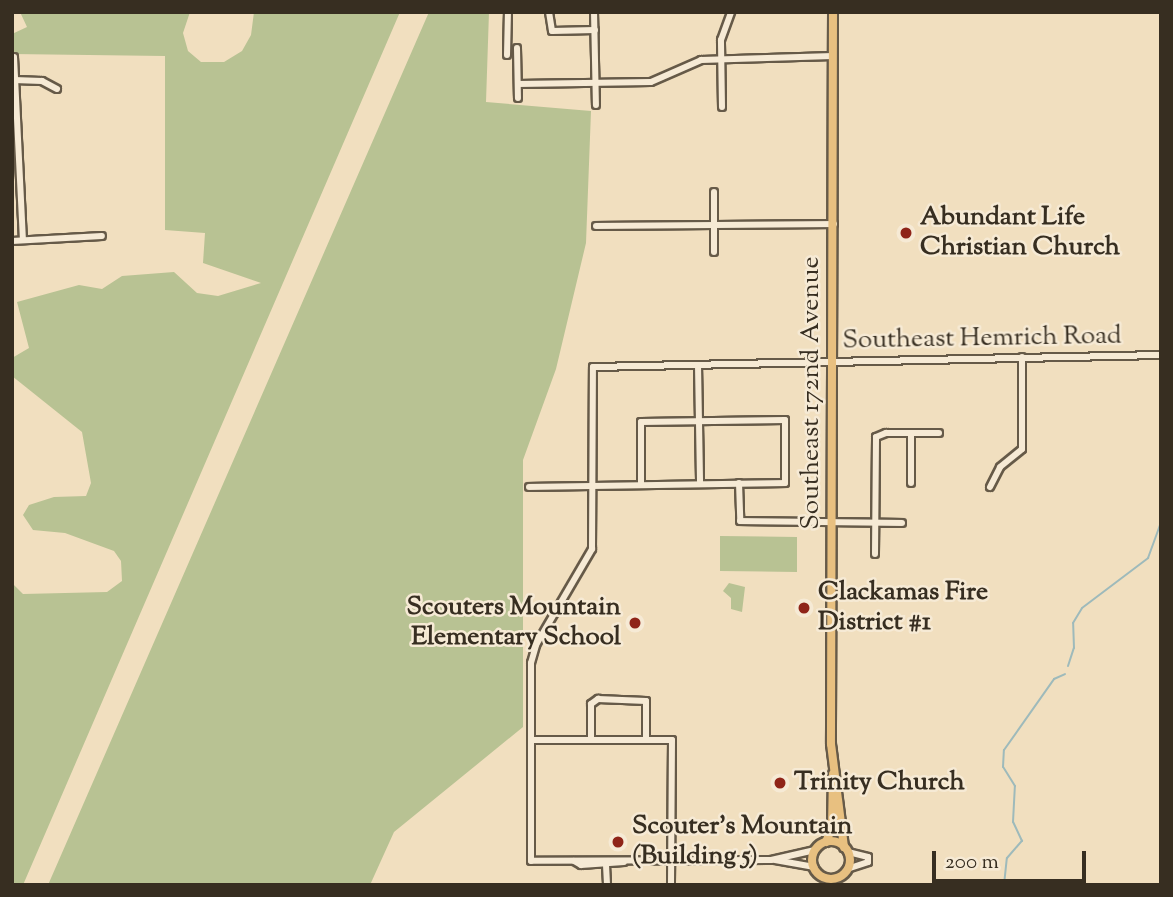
<!DOCTYPE html>
<html>
<head>
<meta charset="utf-8">
<style>
  body { margin:0 }
  #map { position:relative; width:1173px; height:897px; overflow:hidden; background:#f1dfbf; font-family:"Sorts Mill Goudy",serif }
  div>[style] { position:absolute }
  [style*='--x'] { left:calc(var(--x)*1px); top:calc(var(--y)*1px); width:calc(var(--w)*1px); rotate:calc(var(--a)*1deg) }
  .green>* { inset:0; background:#b8c293 }
  .stream>* { height:2px; margin:-1px; padding:0 1px; transform-origin:1px; border-radius:1px; background:#9ebabb }
  .roads { filter:drop-shadow(2px 0 #665a48) drop-shadow(-2px 0 #665a48) drop-shadow(0 2px #665a48) drop-shadow(0 -2px #665a48) }
  .minor>* { height:6px; margin:-3px; padding:0 3px; transform-origin:3px; border-radius:3px; background:#f6ead5 }
  .major>* { height:8px; margin:-4px; padding:0 4px; transform-origin:4px; border-radius:4px; background:#e8c080 }
  .major>.ring { margin:-4px; padding:0; box-sizing:content-box; background:none; border:8px solid #e8c080; border-radius:50% }
  .dots>* { width:19px; height:19px; translate:-50% -50%; box-sizing:border-box; border:4px solid #f6ead5; border-radius:50% }
  span { translate:-50% -50%; white-space:nowrap; text-align:center; line-height:1.15; -webkit-text-stroke:5px #f6ead5; paint-order:stroke }
  .poi-label { font-size:26px; color:#372e21; font-weight:700 }
  .left { translate:0 -50%; text-align:left }
  .right { translate:-100% -50%; text-align:right }
  .street-label { font-size:26px; color:#372e21 }
  .frame { position:absolute; inset:0; border:14px solid #372e21; pointer-events:none }
  .scale { position:absolute; left:932px; top:851px; width:154px; height:32px; box-sizing:border-box; border:4px solid #372e21; border-top:0; padding-left:9px; font-size:21px; line-height:24px; white-space:nowrap; color:#372e21; -webkit-text-stroke:5px #f6ead5; paint-order:stroke }
</style>
</head>
<body>
<div id="map">
  <div class="green">
    <div style="clip-path:polygon(20px 12px,190px 12px,183px 33px,188px 51px,201px 62px,224px 62px,242px 51px,251px 35px,254px 12px,400px 12px,23px 885px,12px 885px,12px 583px,23px 594px,107px 592px,122px 581px,121px 561px,114px 551px,65px 533px,33px 530px,23px 515px,29px 505px,54px 497px,86px 496px,91px 483px,82px 432px,12px 376px,12px 358px,29px 348px,17px 302px,79px 285px,102px 289px,122px 276px,174px 272px,197px 293px,218px 296px,261px 283px,203px 263px,205px 233px,165px 230px,165px 56px,12px 54px,12px 34px,27px 27px)"></div>
    <div style="clip-path:polygon(429px 12px,489px 12px,486px 102px,591px 111px,586px 243px,556px 369px,523px 460px,523px 727px,394px 832px,370px 885px,48px 885px)"></div>
    <div style="clip-path:polygon(720px 536px,797px 537px,797px 572px,720px 571px)"></div>
    <div style="clip-path:polygon(729px 583px,745px 587px,742px 612px,731px 609px,731px 598px,723px 591px)"></div>
  </div>
  <div class="stream">
    <div style="--x:1068;--y:666;--w:19;--a:-72"></div>
    <div style="--x:1074;--y:648;--w:25;--a:-92"></div>
    <div style="--x:1073;--y:623;--w:17;--a:-59"></div>
    <div style="--x:1082;--y:608;--w:83;--a:-37.1"></div>
    <div style="--x:1148;--y:558;--w:37;--a:-70"></div>
    <div style="--x:1004;--y:885;--w:27;--a:-84"></div>
    <div style="--x:1007;--y:858;--w:23;--a:-49"></div>
    <div style="--x:1022;--y:841;--w:21;--a:-115"></div>
    <div style="--x:1013;--y:822;--w:36;--a:-87"></div>
    <div style="--x:1015;--y:786;--w:22;--a:-122"></div>
    <div style="--x:1003;--y:767;--w:17;--a:-87"></div>
    <div style="--x:1004;--y:750;--w:87;--a:-54.8"></div>
    <div style="--x:1054;--y:679;--w:12;--a:-24"></div>
  </div>
  <div class="roads">
    <div class="minor">
      <div style="--x:549;--y:12;--w:19;--a:81"></div>
      <div style="--x:552;--y:31;--w:43;--a:-1.3"></div>
      <div style="--x:594;--y:12;--w:93;--a:88.8"></div>
      <div style="--x:517;--y:48;--w:50;--a:88.9"></div>
      <div style="--x:507;--y:55;--w:43;--a:-88.7"></div>
      <div style="--x:14;--y:57;--w:183;--a:87.2"></div>
      <div style="--x:14;--y:80;--w:28;--a:2"></div>
      <div style="--x:42;--y:81;--w:17;--a:28"></div>
      <div style="--x:518;--y:84;--w:133;--a:-0.9"></div>
      <div style="--x:651;--y:82;--w:55;--a:-23.7"></div>
      <div style="--x:701;--y:60;--w:132;--a:-1.7"></div>
      <div style="--x:722;--y:107;--w:67;--a:-90.9"></div>
      <div style="--x:721;--y:40;--w:30;--a:-70"></div>
      <div style="--x:714;--y:192;--w:60;--a:90"></div>
      <div style="--x:596;--y:226;--w:238;--a:-0.5"></div>
      <div style="--x:12;--y:241;--w:90;--a:-3.2"></div>
      <div style="--x:698;--y:365;--w:118;--a:89"></div>
      <div style="--x:911;--y:433;--w:50;--a:90"></div>
      <div style="--x:739;--y:483;--w:38;--a:88"></div>
      <div style="--x:740;--y:521;--w:162;--a:0.7"></div>
      <div style="--x:529;--y:487;--w:256;--a:-0.9"></div>
      <div style="--x:785;--y:483;--w:63;--a:-90"></div>
      <div style="--x:785;--y:420;--w:144;--a:179.2"></div>
      <div style="--x:641;--y:422;--w:62;--a:90"></div>
      <div style="--x:990;--y:487;--w:22;--a:-63"></div>
      <div style="--x:1000;--y:467;--w:28;--a:-39"></div>
      <div style="--x:1022;--y:449;--w:92;--a:-90"></div>
      <div style="--x:875;--y:554;--w:117;--a:-89.5"></div>
      <div style="--x:876;--y:437;--w:11;--a:-22"></div>
      <div style="--x:886;--y:433;--w:53;--a:0"></div>
      <div style="--x:531;--y:740;--w:141;--a:0"></div>
      <div style="--x:672;--y:740;--w:145;--a:90.4"></div>
      <div style="--x:591;--y:740;--w:36;--a:-90"></div>
      <div style="--x:591;--y:704;--w:9;--a:-36"></div>
      <div style="--x:598;--y:699;--w:48;--a:2.4"></div>
      <div style="--x:646;--y:701;--w:39;--a:90"></div>
      <div style="--x:815;--y:850;--w:45;--a:167.2"></div>
      <div style="--x:771;--y:860;--w:240;--a:179.8"></div>
      <div style="--x:531;--y:861;--w:198;--a:-90"></div>
      <div style="--x:531;--y:663;--w:19;--a:-74"></div>
      <div style="--x:536;--y:645;--w:111;--a:-59.7"></div>
      <div style="--x:592;--y:549;--w:182;--a:-89.7"></div>
      <div style="--x:593;--y:367;--w:568;--a:-1.21"></div>
      <div style="--x:775;--y:860;--w:40;--a:10"></div>
      <div style="--x:574;--y:861;--w:8;--a:30"></div>
      <div style="--x:581;--y:865;--w:43;--a:-4"></div>
      <div style="--x:606;--y:865;--w:20;--a:87"></div>
      <div style="--x:847;--y:869;--w:22;--a:-18"></div>
      <div style="--x:868;--y:862;--w:5;--a:-90"></div>
      <div style="--x:868;--y:857;--w:21;--a:-166"></div>
    </div>
    <div class="major">
      <div style="--x:833;--y:12;--w:732;--a:90.16"></div>
      <div style="--x:831;--y:744;--w:104;--a:82.8"></div>
      <div class="ring" style="left:812px;top:841px;width:30px;height:30px"></div>
      <div style="--x:826;--y:842;--w:16;--a:-68"></div>
      <div style="--x:832;--y:827;--w:53;--a:-88.9"></div>
    </div>
  </div>
  <div class="dots">
    <div style="left:906px;top:233px;background:#8f2418"></div>
    <div style="left:804px;top:608px;background:#8f2418"></div>
    <div style="left:635px;top:623px;background:#8f2418"></div>
    <div style="left:780px;top:783px;background:#8f2418"></div>
    <div style="left:618px;top:842px;background:#8f2418"></div>
  </div>
  <div class="poi-label">
    <span class="left" style="left:920px;top:233px">Abundant Life<br>Christian Church</span>
    <span class="left" style="left:818px;top:608px">Clackamas Fire<br>District #1</span>
    <span class="right" style="left:621px;top:623px">Scouters Mountain<br>Elementary School</span>
    <span class="left" style="left:794px;top:783px">Trinity Church</span>
    <span class="left" style="left:632px;top:842px">Scouter's Mountain<br>(Building 5)</span>
  </div>
  <div class="street-label">
    <span style="left:982px;top:339px;rotate:-1deg">Southeast Hemrich Road</span>
    <span style="left:812px;top:393px;rotate:-90deg">Southeast 172nd Avenue</span>
  </div>
  <div class="frame"></div>
  <div class="scale">200 m</div>
</div>
</body>
</html>
